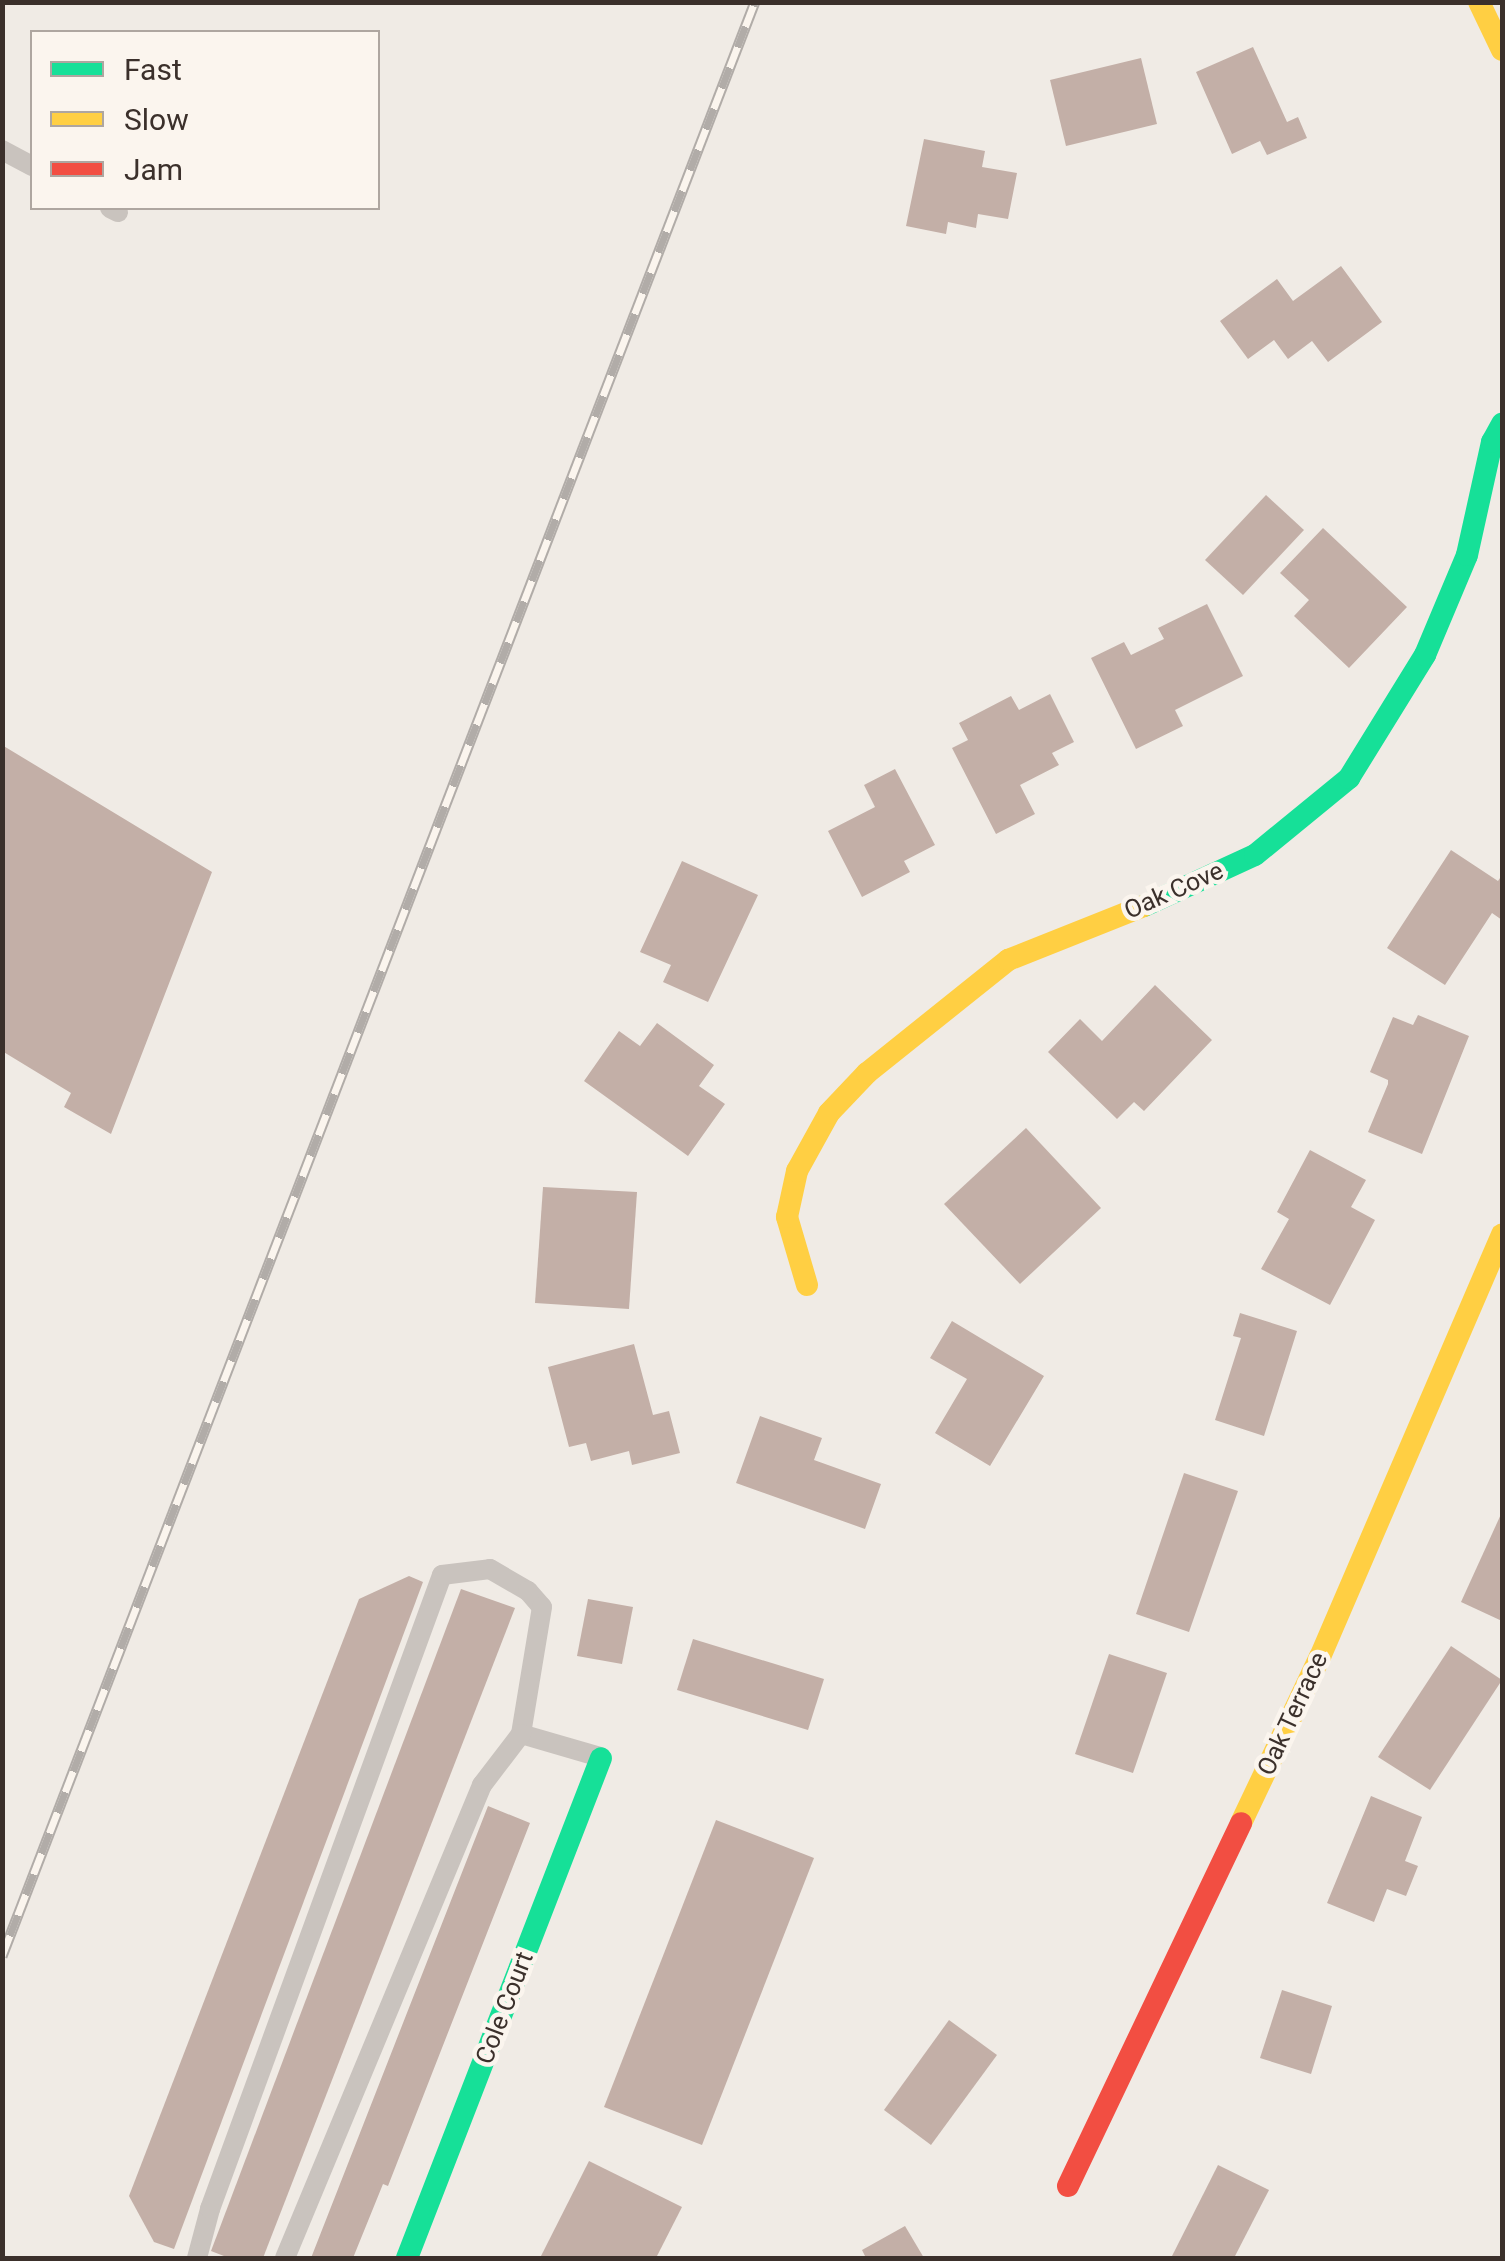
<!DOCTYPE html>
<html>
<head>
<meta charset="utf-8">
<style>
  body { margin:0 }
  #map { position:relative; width:1505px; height:2261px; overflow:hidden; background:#f0ebe5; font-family:Roboto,sans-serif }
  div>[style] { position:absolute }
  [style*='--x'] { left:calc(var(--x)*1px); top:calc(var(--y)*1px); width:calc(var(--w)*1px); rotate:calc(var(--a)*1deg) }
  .building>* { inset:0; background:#c3afa7 }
  .lane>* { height:20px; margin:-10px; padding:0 10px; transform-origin:10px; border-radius:10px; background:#c9c3be }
  .fast>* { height:22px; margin:-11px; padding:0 11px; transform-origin:11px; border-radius:11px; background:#16e098 }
  .slow>* { height:22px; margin:-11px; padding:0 11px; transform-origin:11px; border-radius:11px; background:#ffcf43 }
  .jam>* { height:22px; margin:-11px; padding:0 11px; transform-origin:11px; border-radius:11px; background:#f24e42 }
  .rail>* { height:11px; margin-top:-5.5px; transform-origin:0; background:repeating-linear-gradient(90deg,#fbf5ee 0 22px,#b1aca8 0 44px); box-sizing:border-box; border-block:2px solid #b1aca8 }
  span { translate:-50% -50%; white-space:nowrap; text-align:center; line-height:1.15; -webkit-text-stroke:9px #fbf5ee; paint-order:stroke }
  .street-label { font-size:25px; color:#3b302b }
  .frame { position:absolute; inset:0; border:5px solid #3b302b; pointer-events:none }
  .legend { position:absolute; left:30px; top:30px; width:350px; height:180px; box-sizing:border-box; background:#fbf5ee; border:2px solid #aea6a0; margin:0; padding:12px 18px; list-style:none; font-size:30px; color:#3b302b }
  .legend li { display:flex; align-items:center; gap:20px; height:50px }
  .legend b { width:50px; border:2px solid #aea6a0 }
</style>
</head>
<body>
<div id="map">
  <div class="building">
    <div style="clip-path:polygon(1253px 47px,1287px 122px,1298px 117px,1307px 138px,1267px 155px,1260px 141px,1232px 154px,1196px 72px)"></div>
    <div style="clip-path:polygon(1141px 58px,1157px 124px,1066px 146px,1050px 80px)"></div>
    <div style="clip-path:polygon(924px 139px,985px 151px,982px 167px,1017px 173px,1008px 219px,978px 214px,976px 228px,948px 222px,946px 234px,906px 226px)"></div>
    <div style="clip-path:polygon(1341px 266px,1382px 322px,1328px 362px,1312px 341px,1288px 359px,1274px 340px,1248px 359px,1220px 321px,1277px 279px,1293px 301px)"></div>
    <div style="clip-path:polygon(1266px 495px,1304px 530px,1243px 595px,1205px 560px)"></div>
    <div style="clip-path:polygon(1323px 528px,1407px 607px,1349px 668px,1294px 616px,1309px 600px,1280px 573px)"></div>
    <div style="clip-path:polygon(1207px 604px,1243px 676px,1175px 710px,1183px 726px,1136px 749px,1091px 658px,1124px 642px,1131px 655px,1164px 639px,1158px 628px)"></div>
    <div style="clip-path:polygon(1050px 694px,1074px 742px,1052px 753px,1059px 765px,1020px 785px,1035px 814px,996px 834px,952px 748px,968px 740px,959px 723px,1011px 696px,1019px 710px)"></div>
    <div style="clip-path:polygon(2px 745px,212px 872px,111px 1134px,64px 1107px,71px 1093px,2px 1051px)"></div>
    <div style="clip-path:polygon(895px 769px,935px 845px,904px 861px,910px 872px,862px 897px,828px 831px,875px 807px,864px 785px)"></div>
    <div style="clip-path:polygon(1451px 850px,1498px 881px,1502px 875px,1502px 920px,1492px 913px,1445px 985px,1387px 948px)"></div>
    <div style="clip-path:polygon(682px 861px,758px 895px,708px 1002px,663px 982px,671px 965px,640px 952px)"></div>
    <div style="clip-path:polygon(1155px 985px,1212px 1040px,1144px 1111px,1134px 1102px,1117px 1119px,1048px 1052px,1080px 1019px,1102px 1041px)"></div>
    <div style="clip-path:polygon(1418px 1015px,1469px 1036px,1422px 1154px,1368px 1132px,1388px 1084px,1388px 1080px,1370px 1072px,1393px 1017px,1413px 1025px)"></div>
    <div style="clip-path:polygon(657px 1023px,714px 1065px,699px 1086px,725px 1104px,688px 1156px,584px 1081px,619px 1031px,640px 1046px)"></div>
    <div style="clip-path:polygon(1026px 1128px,1101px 1208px,1020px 1284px,944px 1204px)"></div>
    <div style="clip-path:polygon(1310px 1150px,1366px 1180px,1351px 1207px,1375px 1220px,1330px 1305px,1261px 1269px,1289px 1219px,1277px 1212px)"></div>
    <div style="clip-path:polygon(543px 1187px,637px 1192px,629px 1309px,535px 1303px)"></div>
    <div style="clip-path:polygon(1240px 1313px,1297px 1331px,1264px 1436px,1215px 1420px,1241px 1338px,1233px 1336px)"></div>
    <div style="clip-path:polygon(952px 1321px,1044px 1376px,990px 1466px,935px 1433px,967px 1379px,930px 1358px)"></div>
    <div style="clip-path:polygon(634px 1344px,653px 1415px,669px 1411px,680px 1453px,632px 1465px,629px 1451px,591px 1461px,586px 1443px,569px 1447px,548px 1367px)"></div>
    <div style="clip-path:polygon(760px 1416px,822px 1438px,814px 1460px,881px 1484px,865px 1529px,736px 1483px)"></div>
    <div style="clip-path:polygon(1184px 1473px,1238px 1491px,1189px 1632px,1136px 1614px)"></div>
    <div style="clip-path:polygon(1502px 1512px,1502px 1621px,1461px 1602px)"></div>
    <div style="clip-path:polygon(409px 1576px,423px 1582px,174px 2249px,154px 2242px,129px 2196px,359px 1599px)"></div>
    <div style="clip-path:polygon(461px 1589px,515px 1608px,263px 2258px,229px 2258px,211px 2251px)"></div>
    <div style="clip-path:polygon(588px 1599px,633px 1607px,622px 1664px,577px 1656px)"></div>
    <div style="clip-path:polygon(693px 1639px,824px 1679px,808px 1730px,677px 1690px)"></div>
    <div style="clip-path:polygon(1451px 1646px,1502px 1680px,1430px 1790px,1378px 1757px)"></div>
    <div style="clip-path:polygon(1109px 1654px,1167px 1673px,1133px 1773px,1075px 1754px)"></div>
    <div style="clip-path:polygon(1371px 1796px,1422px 1817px,1405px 1861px,1418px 1866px,1406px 1896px,1387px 1889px,1374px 1922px,1327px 1903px)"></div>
    <div style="clip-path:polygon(488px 1806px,530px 1823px,388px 2186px,383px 2184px,353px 2258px,311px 2258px)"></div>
    <div style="clip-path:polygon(716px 1820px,814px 1858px,702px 2145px,604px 2107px)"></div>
    <div style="clip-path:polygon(1282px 1990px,1332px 2006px,1311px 2074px,1260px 2058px)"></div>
    <div style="clip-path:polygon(949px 2020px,997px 2055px,931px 2145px,884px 2110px)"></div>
    <div style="clip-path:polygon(589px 2161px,682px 2207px,656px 2258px,540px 2258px)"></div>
    <div style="clip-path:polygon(1218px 2165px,1269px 2190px,1234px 2258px,1171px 2258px)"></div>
    <div style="clip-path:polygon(905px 2226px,924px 2258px,866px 2258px,862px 2250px)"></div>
  </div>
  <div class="lane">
    <div style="--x:2;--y:150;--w:34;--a:28"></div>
    <div style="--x:110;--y:208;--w:9;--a:27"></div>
    <div style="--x:521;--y:1734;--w:82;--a:16.2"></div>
    <div style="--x:197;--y:2258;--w:51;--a:-75.1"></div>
    <div style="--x:210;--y:2209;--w:675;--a:-69.9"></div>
    <div style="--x:442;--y:1575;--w:48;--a:-7.1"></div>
    <div style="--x:490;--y:1569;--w:44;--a:30.1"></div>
    <div style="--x:528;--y:1591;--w:21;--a:49"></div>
    <div style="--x:542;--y:1607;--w:129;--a:99.4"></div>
    <div style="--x:521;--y:1734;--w:64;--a:127.4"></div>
    <div style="--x:482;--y:1785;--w:512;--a:112.61"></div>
  </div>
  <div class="fast">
    <div style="--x:1144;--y:906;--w:122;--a:-24.7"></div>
    <div style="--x:1255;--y:855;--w:122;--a:-39.3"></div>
    <div style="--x:1349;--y:778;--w:145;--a:-58.3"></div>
    <div style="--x:1425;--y:655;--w:108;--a:-67.2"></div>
    <div style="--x:1467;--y:555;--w:116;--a:-77.5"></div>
    <div style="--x:1492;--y:442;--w:21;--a:-61"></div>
    <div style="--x:407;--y:2258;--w:536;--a:-68.79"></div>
  </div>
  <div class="slow">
    <div style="--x:1479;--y:2;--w:53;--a:64.4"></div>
    <div style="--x:807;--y:1285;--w:71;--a:-106.4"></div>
    <div style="--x:787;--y:1217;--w:47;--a:-77.7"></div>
    <div style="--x:797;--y:1171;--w:66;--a:-61.1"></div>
    <div style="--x:829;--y:1113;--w:55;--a:-46.5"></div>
    <div style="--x:867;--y:1073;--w:181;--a:-38.7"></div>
    <div style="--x:1008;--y:960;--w:146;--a:-21.7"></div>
    <div style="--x:1241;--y:1823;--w:184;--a:-64.6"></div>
    <div style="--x:1320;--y:1657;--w:460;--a:-66.7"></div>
  </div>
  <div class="jam">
    <div style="--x:1068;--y:2186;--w:402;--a:-64.5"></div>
  </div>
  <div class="rail">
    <div style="--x:2;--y:1956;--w:2094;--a:-68.93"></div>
  </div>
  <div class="street-label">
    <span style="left:1174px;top:891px;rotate:-24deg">Oak Cove</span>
    <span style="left:1293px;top:1714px;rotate:-65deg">Oak Terrace</span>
    <span style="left:505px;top:2008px;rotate:-69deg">Cole Court</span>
  </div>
  <div class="frame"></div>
  <ul class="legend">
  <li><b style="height:12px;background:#16e098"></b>Fast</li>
  <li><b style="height:12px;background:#ffcf43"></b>Slow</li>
  <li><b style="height:12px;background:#f24e42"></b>Jam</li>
  </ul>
</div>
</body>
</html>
